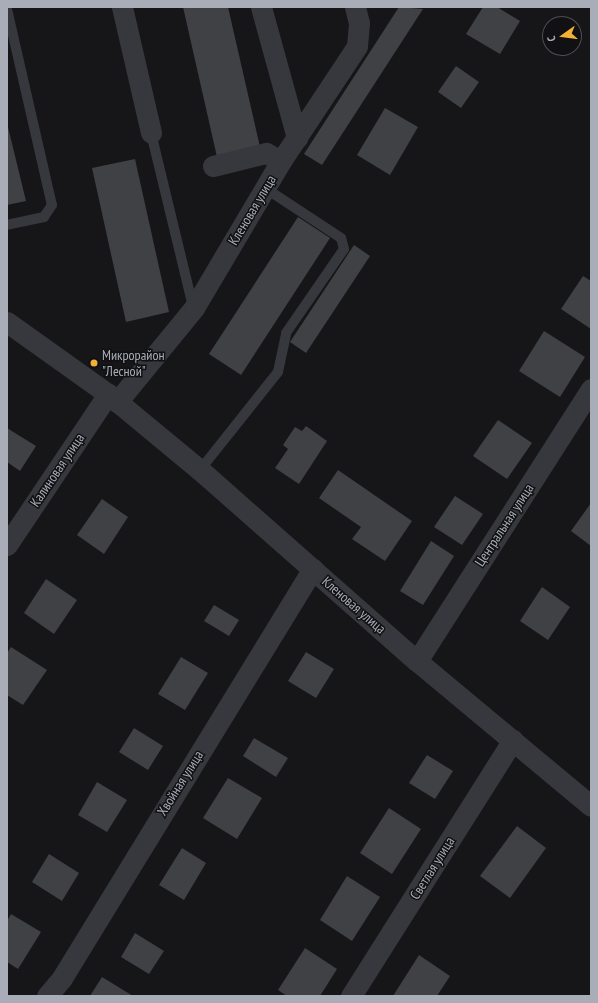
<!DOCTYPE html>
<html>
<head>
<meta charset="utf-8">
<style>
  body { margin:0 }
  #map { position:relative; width:598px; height:1003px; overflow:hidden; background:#161618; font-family:"PT Sans Narrow",sans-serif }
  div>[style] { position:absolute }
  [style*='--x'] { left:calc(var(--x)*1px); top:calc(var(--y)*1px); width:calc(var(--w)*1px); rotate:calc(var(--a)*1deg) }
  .building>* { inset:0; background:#404145 }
  .lane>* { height:10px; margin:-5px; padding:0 5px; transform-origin:5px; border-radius:5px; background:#37383d }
  .street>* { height:21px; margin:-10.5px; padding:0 10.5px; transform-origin:10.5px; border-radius:10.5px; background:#37383d }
  .dots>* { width:11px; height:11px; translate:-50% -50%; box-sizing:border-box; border:2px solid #111113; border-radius:50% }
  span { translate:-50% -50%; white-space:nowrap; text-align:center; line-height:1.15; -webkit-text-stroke:3px #111113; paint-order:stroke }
  .street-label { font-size:14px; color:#a8adb8 }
  .poi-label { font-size:14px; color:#a8adb8 }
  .left { translate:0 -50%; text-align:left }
  .frame { position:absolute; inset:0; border:8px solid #a8adb8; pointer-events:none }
  .north { position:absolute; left:542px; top:16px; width:40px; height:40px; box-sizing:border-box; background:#111113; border:1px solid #4d4f55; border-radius:50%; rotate:256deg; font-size:11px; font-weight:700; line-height:16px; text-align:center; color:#a8adb8 }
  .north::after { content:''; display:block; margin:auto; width:14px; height:18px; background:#f2b134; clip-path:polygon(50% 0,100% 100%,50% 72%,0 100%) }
</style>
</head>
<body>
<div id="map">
  <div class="building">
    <div style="clip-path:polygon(183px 7px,228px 7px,260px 147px,217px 157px)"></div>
    <div style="clip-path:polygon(399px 7px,423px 9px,322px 165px,304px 154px)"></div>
    <div style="clip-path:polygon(483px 7px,497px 7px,520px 21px,500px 54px,466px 34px)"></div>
    <div style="clip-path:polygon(456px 66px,479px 82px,461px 108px,438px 92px)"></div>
    <div style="clip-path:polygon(385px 108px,418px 127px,390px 175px,357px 155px)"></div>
    <div style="clip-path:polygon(7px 123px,26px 201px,7px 205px)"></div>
    <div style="clip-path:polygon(135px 159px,169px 312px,126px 322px,92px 168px)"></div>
    <div style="clip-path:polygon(298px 217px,330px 238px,241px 375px,209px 354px)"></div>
    <div style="clip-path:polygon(354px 245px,370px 256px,306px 353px,290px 342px)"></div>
    <div style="clip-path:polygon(583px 276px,591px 281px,591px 329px,561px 309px)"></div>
    <div style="clip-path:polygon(544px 331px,585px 357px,560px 397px,519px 371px)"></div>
    <div style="clip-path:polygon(498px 420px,532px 443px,507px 479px,473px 456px)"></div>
    <div style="clip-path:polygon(306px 426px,327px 441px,299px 484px,275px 468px,288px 449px,283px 445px,295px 427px,302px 431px)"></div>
    <div style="clip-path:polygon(7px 428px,36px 446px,20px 471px,7px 462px)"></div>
    <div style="clip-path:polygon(338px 470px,412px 521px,385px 561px,352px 539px,361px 527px,319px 498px)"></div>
    <div style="clip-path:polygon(455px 496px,483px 514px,462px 545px,434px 527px)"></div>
    <div style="clip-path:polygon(102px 499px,128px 517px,104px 554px,77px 535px)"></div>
    <div style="clip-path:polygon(591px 503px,591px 546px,571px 531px)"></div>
    <div style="clip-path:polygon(431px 541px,454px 556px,423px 605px,400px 591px)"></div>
    <div style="clip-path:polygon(46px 579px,77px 600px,54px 634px,24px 613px)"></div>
    <div style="clip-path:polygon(542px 587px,570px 607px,548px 640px,520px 621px)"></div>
    <div style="clip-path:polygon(214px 605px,239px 620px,229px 636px,204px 621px)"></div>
    <div style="clip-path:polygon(11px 647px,47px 670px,23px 705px,7px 695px,7px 653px)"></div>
    <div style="clip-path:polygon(306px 652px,334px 669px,316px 698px,288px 681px)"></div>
    <div style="clip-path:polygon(181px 657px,208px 673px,185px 710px,158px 694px)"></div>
    <div style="clip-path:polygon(134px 728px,163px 746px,148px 770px,119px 752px)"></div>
    <div style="clip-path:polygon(254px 738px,288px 758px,276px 777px,243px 756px)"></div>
    <div style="clip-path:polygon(427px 755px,453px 771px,435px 799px,409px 783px)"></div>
    <div style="clip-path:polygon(228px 778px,262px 798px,237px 839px,203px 818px)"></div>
    <div style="clip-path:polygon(97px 782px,127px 800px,107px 832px,78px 815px)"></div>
    <div style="clip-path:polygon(389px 808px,421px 829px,392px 874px,360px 853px)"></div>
    <div style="clip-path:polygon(517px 826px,546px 848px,510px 898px,480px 876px)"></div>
    <div style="clip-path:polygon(182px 848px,206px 863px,184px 900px,159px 885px)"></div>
    <div style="clip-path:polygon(49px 854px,79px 873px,62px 901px,32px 882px)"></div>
    <div style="clip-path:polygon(347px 876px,380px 897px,352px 941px,320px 920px)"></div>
    <div style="clip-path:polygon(11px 914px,41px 932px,18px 969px,7px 962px,7px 921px)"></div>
    <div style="clip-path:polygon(135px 933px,164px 951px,149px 974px,121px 957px)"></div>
    <div style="clip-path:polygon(305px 948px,337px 969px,320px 996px,287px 996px,278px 990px)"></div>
    <div style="clip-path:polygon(419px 955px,450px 976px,437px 996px,393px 996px)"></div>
    <div style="clip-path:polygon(102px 977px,133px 996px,90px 996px)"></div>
  </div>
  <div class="lane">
    <div style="--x:7;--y:9;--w:201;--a:77.1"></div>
    <div style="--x:52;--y:205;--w:14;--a:124"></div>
    <div style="--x:44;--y:217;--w:38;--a:168"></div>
    <div style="--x:151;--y:133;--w:178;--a:76.4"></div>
    <div style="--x:200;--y:470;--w:125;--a:-51.5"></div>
    <div style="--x:278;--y:372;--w:40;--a:-78"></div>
    <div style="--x:286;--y:333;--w:102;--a:-55.4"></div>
    <div style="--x:344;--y:249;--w:11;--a:-105"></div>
    <div style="--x:341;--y:238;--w:91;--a:-146.7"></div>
  </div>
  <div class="street">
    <div style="--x:122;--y:7;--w:129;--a:77"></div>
    <div style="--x:261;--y:7;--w:136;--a:74.6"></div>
    <div style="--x:213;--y:166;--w:55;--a:-13.8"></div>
    <div style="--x:266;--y:153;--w:17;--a:28"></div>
    <div style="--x:7;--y:322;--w:124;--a:35.5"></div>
    <div style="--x:108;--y:394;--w:119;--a:39.6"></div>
    <div style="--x:200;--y:470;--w:289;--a:41.4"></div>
    <div style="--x:417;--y:661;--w:226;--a:39.8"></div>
    <div style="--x:117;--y:402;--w:122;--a:-50.7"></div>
    <div style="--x:194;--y:308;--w:171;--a:-59.4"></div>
    <div style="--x:281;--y:161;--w:138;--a:-56.5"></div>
    <div style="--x:357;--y:46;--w:23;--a:-85"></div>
    <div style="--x:359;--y:23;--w:16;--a:-104"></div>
    <div style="--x:7;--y:545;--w:182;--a:-56.2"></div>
    <div style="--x:417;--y:661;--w:323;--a:-57.4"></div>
    <div style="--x:47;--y:996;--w:23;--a:-50"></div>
    <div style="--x:62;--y:978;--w:480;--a:-58.5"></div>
    <div style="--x:351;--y:996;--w:303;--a:-57.7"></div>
  </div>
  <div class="dots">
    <div style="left:94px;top:363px;background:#f2b134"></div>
  </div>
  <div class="street-label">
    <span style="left:252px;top:210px;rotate:-59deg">Кленовая улица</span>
    <span style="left:57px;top:470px;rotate:-56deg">Калиновая улица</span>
    <span style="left:504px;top:525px;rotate:-57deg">Центральная улица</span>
    <span style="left:354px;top:605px;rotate:41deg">Кленовая улица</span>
    <span style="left:180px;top:783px;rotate:-58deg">Хвойная улица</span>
    <span style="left:432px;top:868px;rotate:-58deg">Светлая улица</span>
  </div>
  <div class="poi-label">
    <span class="left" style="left:102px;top:363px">Микрорайон<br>"Лесной"</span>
  </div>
  <div class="frame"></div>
  <div class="north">С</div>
</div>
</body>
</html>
